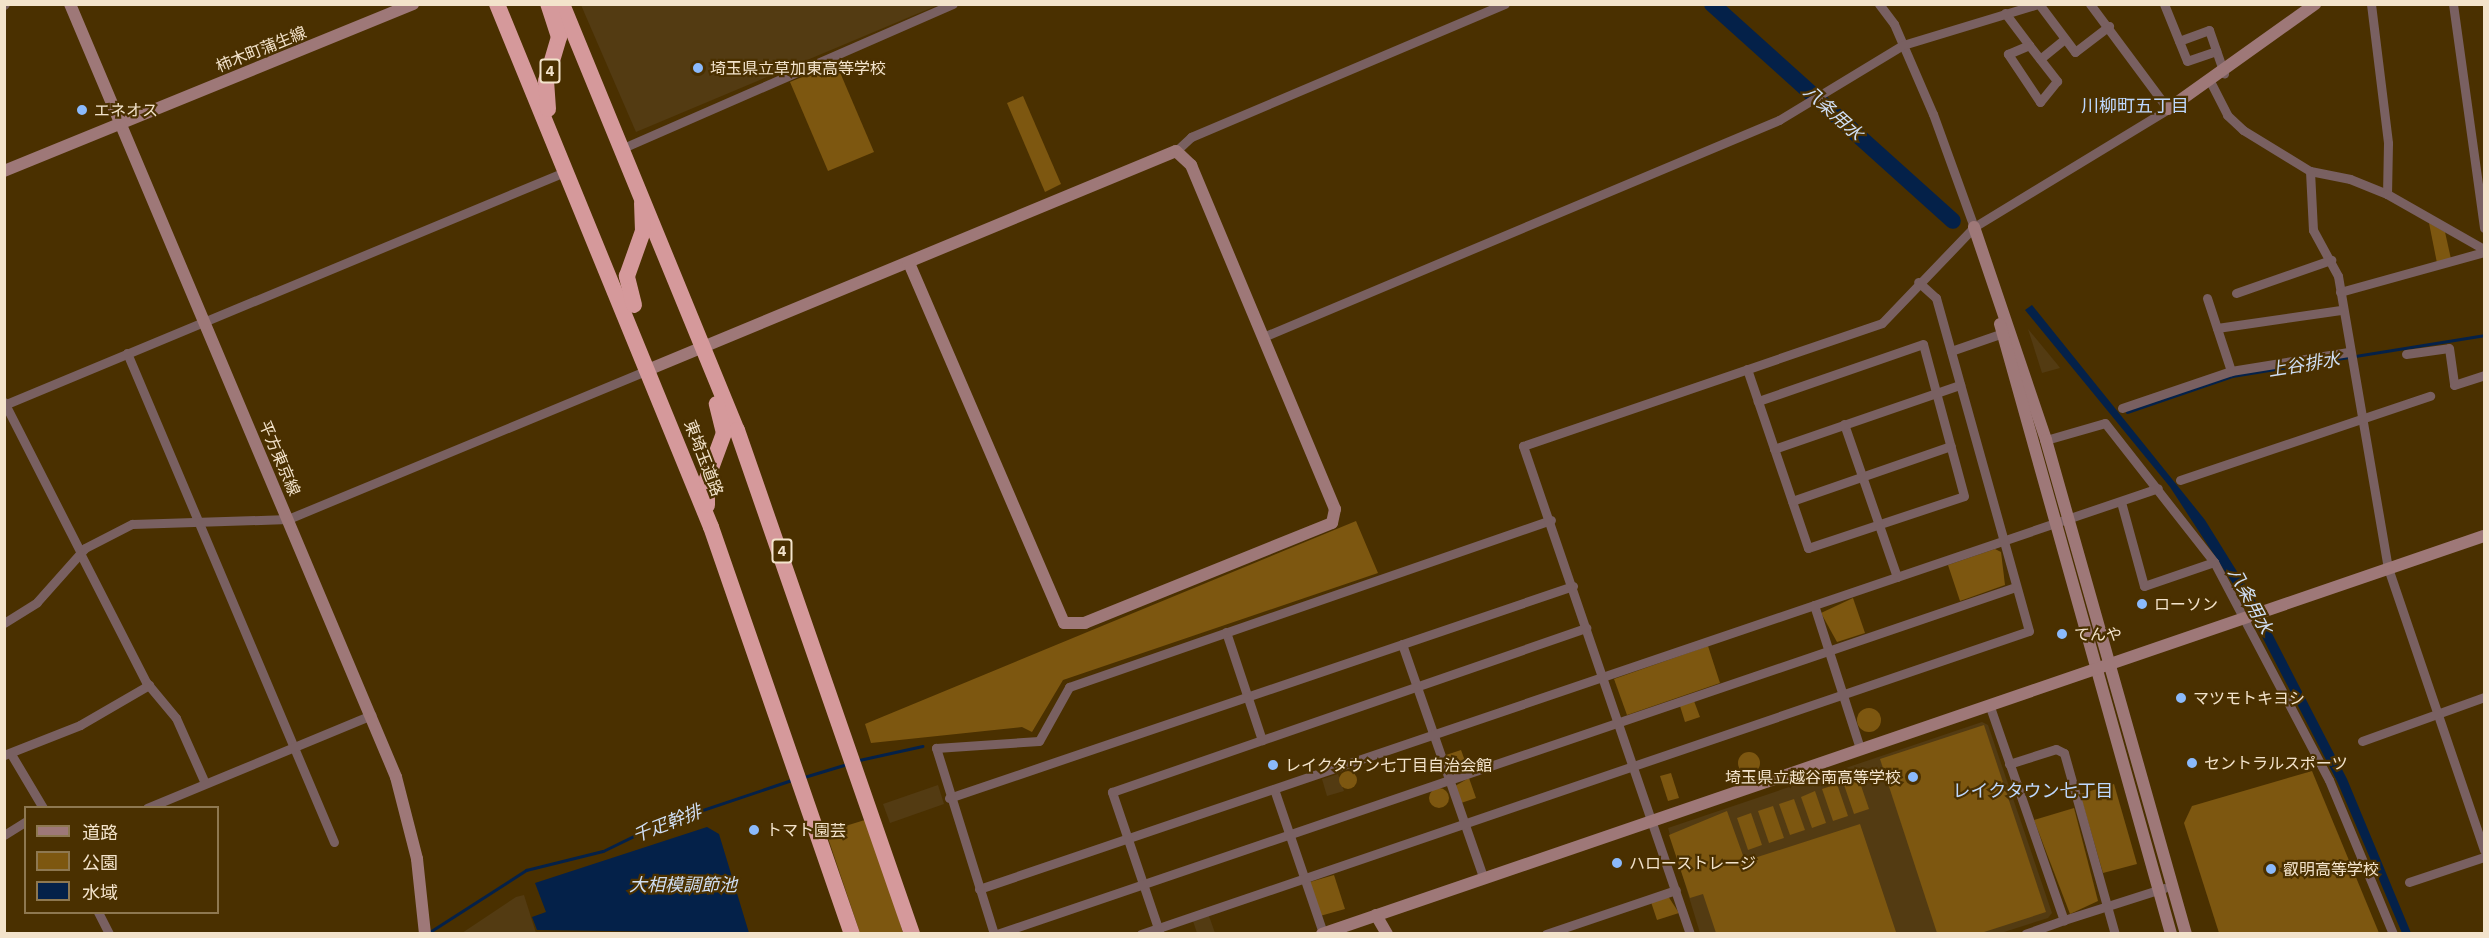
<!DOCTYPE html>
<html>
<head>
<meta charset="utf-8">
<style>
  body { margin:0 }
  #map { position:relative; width:2489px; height:938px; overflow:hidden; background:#4a3000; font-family:"IBM Plex Sans","Noto Sans JP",sans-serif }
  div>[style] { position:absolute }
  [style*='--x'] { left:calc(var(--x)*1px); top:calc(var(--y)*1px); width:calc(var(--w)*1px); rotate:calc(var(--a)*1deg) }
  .built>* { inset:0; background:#533b12 }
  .green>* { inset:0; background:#7d5710 }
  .round { border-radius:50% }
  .water>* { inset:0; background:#042149 }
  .stream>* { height:3px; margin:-1.5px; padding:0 1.5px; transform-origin:1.5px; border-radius:1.5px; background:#042149 }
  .river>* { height:16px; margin:-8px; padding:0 8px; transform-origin:8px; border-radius:8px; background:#042149 }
  .street>* { height:9px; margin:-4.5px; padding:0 4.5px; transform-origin:4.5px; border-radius:4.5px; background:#796061 }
  .secondary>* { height:12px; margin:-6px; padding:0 6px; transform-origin:6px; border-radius:6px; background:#9e7878 }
  .highway>* { height:16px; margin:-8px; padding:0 8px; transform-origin:8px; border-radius:8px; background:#d5999b }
  .dots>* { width:16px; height:16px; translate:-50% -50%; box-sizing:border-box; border:3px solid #4a3000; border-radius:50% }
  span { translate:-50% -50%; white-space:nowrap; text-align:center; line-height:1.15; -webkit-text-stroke:4.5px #4a3000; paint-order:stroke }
  .shield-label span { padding:2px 4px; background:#4a3000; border:2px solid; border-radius:4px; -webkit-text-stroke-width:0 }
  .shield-label { font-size:15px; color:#f3e3cb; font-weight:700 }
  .street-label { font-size:16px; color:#f3e3cb }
  .poi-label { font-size:16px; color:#f3e3cb }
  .left { translate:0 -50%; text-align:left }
  .right { translate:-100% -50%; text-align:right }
  .neighbourhood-label { font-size:18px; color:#bed8fe }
  .water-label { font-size:18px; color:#cfdef3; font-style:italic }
  .frame { position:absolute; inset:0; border:6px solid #f3e3cb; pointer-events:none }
  .legend { position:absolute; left:24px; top:806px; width:195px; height:108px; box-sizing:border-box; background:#4a3000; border:2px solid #8e7851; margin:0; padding:8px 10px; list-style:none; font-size:18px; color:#f3e3cb }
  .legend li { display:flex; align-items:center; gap:12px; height:30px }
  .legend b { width:30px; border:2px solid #8e7851 }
</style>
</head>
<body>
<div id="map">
  <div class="built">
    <div style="clip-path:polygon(581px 5px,938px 5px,636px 132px)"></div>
    <div style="clip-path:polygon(2028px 329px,2057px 364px,2060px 368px,2042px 373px)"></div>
    <div style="clip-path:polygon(1982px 722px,1988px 725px,2052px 913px,2048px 918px,2001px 933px,1700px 933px,1668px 828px)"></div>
    <div style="clip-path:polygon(1338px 774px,1344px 791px,1327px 796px,1322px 779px)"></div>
    <div style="clip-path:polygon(938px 785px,944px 804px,890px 823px,883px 804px)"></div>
    <div style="clip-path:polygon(524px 895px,536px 933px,462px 933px,516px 897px)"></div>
    <div style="clip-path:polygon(1209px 916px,1215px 933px,1197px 933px,1193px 921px)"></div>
  </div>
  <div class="green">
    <div style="clip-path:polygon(836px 63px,874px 152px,828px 171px,790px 82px)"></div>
    <div style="clip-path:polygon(1023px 96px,1061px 184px,1045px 192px,1007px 103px)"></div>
    <div style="clip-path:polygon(2429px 223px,2445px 232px,2451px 259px,2437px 263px)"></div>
    <div style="clip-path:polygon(1356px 521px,1378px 573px,1063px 680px,1032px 732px,1022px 727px,871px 743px,865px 724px)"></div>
    <div style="clip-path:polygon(1995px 549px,2001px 552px,2005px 585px,1960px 601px,1948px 565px)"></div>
    <div style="clip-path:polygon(1853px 598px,1865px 633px,1837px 642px,1821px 613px)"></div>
    <div style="clip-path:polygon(1708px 646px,1720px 683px,1627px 715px,1614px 679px)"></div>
    <div style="clip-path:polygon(1694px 701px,1700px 717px,1685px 722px,1680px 706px)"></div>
    <div class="round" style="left:1857px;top:708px;width:24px;height:24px"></div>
    <div style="clip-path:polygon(1984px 725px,2046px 912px,1981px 933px,1937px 933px,1880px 759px)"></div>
    <div style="clip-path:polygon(1461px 750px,1468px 769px,1455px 773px,1446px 755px)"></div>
    <div class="round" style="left:1738px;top:752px;width:22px;height:22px"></div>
    <div class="round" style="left:1339px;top:771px;width:18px;height:18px"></div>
    <div style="clip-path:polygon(2312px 771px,2379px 933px,2219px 933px,2184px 823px,2192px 806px)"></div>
    <div style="clip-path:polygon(1671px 773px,1679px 798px,1668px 801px,1660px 776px)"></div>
    <div style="clip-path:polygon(1858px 777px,1869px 809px,1854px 814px,1843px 782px)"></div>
    <div style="clip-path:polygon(1469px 778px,1476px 798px,1461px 803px,1455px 786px)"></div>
    <div style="clip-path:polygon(1837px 784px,1848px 816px,1833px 821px,1822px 789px)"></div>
    <div style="clip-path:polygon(2114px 784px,2137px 864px,2103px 873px,2080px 794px)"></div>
    <div class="round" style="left:1429px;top:788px;width:20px;height:20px"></div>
    <div style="clip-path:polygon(1815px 791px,1826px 823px,1812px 828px,1801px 797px)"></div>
    <div style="clip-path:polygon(1794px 799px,1805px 830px,1790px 835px,1779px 804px)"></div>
    <div style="clip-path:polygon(1773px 806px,1784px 838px,1769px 843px,1758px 811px)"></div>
    <div style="clip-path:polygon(2074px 808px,2098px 901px,2070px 914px,2034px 820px)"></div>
    <div style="clip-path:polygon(1727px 811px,1745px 861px,1860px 824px,1896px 932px,1716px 933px,1703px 894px,1690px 898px,1669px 835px)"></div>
    <div style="clip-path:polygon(1751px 813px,1762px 845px,1748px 850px,1737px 818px)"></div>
    <div style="clip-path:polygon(868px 819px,903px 933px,860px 933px,826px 832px)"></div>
    <div style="clip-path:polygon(1334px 875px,1345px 909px,1320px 916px,1310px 882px)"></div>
    <div style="clip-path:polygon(1668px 896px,1679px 913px,1657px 920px,1651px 902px)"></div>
  </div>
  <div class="water">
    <div style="clip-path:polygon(2032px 305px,2205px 520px,2259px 607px,2250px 610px,2170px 487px,2025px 310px)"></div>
    <div style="clip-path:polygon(2265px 620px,2347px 779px,2411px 933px,2402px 933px,2337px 781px,2256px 625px)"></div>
    <div style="clip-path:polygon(707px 827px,719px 834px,749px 933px,537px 930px,532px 917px,546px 912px,535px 883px)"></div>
  </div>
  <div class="stream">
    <div style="--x:2127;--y:412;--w:111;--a:-18.9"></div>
    <div style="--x:2232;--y:376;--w:255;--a:-9.2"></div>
    <div style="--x:859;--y:760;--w:65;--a:-12.5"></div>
    <div style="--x:804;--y:777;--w:45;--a:-16.8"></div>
    <div style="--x:428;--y:933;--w:117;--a:-32.7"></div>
    <div style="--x:526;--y:870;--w:79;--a:-13.9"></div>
    <div style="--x:603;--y:851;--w:55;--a:-26.1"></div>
    <div style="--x:652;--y:827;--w:148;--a:-18.6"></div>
  </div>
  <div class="river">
    <div style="--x:1712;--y:4;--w:324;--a:42"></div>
  </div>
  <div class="street">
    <div style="--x:1879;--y:4;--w:25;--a:53"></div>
    <div style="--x:1894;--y:24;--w:98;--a:66.6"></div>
    <div style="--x:1933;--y:114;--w:120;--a:70.1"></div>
    <div style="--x:2039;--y:4;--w:60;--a:53.1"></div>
    <div style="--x:2075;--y:52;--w:43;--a:-37.4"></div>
    <div style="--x:2164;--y:4;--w:61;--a:68"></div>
    <div style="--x:2187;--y:61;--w:31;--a:-19"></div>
    <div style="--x:2371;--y:4;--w:140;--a:83"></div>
    <div style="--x:2388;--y:143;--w:51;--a:91.1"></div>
    <div style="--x:2453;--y:4;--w:226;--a:82.1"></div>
    <div style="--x:4;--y:5;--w:1;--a:-45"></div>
    <div style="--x:2005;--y:13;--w:40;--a:53"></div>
    <div style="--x:2029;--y:45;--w:46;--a:52.1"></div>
    <div style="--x:2057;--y:81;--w:27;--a:129"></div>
    <div style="--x:2040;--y:102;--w:58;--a:-123.7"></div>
    <div style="--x:2008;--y:54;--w:23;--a:-23"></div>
    <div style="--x:2179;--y:41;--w:32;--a:-20"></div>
    <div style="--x:2209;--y:30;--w:46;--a:70.8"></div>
    <div style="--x:2040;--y:59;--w:32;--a:-39"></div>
    <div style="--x:2211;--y:83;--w:36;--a:63"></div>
    <div style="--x:2227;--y:115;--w:22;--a:43"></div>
    <div style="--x:2243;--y:130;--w:79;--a:31.5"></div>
    <div style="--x:2310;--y:171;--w:41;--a:11.3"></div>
    <div style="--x:2350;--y:179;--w:40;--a:22"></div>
    <div style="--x:2387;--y:194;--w:112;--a:29.6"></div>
    <div style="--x:623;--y:148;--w:360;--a:-23.6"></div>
    <div style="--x:1176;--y:151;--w:21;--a:-43"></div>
    <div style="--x:1191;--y:137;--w:341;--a:-23"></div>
    <div style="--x:2310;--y:171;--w:59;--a:87.1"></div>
    <div style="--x:2313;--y:230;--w:52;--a:61.5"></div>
    <div style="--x:2338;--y:276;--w:296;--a:80.3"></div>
    <div style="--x:2388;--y:568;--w:298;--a:71.2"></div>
    <div style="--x:2340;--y:292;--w:149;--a:-15.5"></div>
    <div style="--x:2236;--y:293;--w:101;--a:-19.2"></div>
    <div style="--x:2207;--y:298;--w:77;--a:71.8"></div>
    <div style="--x:2217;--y:328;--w:125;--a:-8.3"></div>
    <div style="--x:1263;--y:337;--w:560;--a:-22.81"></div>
    <div style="--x:1779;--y:120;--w:145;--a:-31.2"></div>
    <div style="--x:1903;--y:45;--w:141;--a:-16.9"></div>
    <div style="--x:1951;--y:351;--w:55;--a:-19.1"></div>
    <div style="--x:127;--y:353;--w:531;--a:67.06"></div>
    <div style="--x:2406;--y:354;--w:43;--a:-7.9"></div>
    <div style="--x:2449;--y:348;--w:37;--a:82"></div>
    <div style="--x:2454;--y:385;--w:32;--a:-18"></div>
    <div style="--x:1747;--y:369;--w:189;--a:71.2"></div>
    <div style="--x:1808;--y:548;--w:164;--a:-18.4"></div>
    <div style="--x:1964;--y:496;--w:157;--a:-105.1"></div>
    <div style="--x:1923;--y:344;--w:175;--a:160.9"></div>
    <div style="--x:4;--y:402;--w:169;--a:63"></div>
    <div style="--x:4;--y:405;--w:610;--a:-22.57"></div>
    <div style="--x:2122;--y:408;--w:115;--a:-18.7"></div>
    <div style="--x:2231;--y:371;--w:119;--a:-9.2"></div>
    <div style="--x:1844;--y:424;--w:162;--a:70.9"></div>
    <div style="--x:2046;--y:440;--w:61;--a:-16.1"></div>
    <div style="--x:2105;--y:423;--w:177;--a:51.9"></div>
    <div style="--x:2214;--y:562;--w:246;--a:62.2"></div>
    <div style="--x:2329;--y:780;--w:167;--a:67.4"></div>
    <div style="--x:1774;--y:449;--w:197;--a:-19"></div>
    <div style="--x:2180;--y:480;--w:264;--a:-18.6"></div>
    <div style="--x:1792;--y:501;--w:168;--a:-19.1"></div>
    <div style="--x:2121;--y:502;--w:87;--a:74.7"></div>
    <div style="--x:2144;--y:586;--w:74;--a:-18.9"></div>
    <div style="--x:80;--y:553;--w:145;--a:62.9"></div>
    <div style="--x:146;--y:682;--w:47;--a:50.2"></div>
    <div style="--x:176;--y:718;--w:71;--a:66"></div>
    <div style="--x:1814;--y:605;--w:150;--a:72.2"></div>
    <div style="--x:4;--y:623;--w:39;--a:-32"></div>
    <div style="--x:37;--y:602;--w:72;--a:-48.4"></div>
    <div style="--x:85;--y:548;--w:53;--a:-27.1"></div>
    <div style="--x:132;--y:524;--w:156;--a:-1.8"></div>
    <div style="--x:288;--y:519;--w:392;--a:-22.5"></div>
    <div style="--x:1226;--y:632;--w:114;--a:71.6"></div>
    <div style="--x:1402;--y:644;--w:247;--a:70.8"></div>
    <div style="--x:1989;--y:704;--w:229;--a:70.9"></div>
    <div style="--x:2064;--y:920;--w:41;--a:160.3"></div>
    <div style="--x:2362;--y:741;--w:130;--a:-19.8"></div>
    <div style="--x:11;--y:754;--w:63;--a:59.3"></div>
    <div style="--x:4;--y:755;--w:82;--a:-21.5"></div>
    <div style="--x:80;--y:725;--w:80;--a:-30.1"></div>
    <div style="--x:2009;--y:764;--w:49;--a:-17.7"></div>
    <div style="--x:2056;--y:749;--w:9;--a:27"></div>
    <div style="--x:2064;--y:753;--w:188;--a:74.3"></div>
    <div style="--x:1274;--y:789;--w:152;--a:71.2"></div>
    <div style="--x:949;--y:798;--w:659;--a:-18.76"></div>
    <div style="--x:147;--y:808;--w:243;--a:-22.5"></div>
    <div style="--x:4;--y:835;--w:26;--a:-32"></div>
    <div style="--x:2409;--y:882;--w:79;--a:-18.4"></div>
    <div style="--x:979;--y:889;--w:1245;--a:-18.78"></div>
    <div style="--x:98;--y:912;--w:25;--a:63"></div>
    <div style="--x:2064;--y:920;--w:105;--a:-17.7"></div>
    <div style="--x:1159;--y:931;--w:147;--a:-108.7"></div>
    <div style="--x:1112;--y:792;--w:502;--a:-19.09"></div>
    <div style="--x:994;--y:934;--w:195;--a:-107.3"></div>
    <div style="--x:936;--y:748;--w:103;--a:-3.9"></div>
    <div style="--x:1039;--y:741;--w:62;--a:-60.9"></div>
    <div style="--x:1069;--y:687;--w:510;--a:-19.11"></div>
    <div style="--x:997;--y:934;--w:1076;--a:-18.81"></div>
    <div style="--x:1141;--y:934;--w:938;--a:-18.84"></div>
    <div style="--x:2029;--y:631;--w:346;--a:-105.6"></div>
    <div style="--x:1936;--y:298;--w:24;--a:-138"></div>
    <div style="--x:1546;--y:934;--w:137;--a:-18.7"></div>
    <div style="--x:1690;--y:934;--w:516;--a:-108.89"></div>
    <div style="--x:1523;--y:446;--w:379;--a:-18.9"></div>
    <div style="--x:1882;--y:323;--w:133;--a:-46.2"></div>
    <div style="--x:1974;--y:227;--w:227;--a:-31.3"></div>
    <div style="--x:2168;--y:109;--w:131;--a:-126.6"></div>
  </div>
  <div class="secondary">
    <div style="--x:70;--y:4;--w:839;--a:67.13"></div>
    <div style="--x:396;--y:777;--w:85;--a:75.6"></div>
    <div style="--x:417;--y:859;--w:75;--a:83.9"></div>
    <div style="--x:2168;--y:109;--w:181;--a:-35.5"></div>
    <div style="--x:4;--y:171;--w:442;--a:-22.2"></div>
    <div style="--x:1974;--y:227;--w:225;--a:71.3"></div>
    <div style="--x:2046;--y:440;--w:513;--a:74.18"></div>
    <div style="--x:2000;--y:324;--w:634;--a:74.34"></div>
    <div style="--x:650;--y:369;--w:569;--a:-22.51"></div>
    <div style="--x:1176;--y:151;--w:21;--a:43"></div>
    <div style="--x:1191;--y:165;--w:373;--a:67.3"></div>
    <div style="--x:1335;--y:509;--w:14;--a:102"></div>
    <div style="--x:1332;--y:523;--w:266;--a:158"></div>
    <div style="--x:1085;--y:623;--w:21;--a:180"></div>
    <div style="--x:1064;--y:623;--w:392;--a:-113.3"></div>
    <div style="--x:1376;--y:915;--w:22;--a:60"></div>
    <div style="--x:1322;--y:934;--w:1228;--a:-18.91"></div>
  </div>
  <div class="highway">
    <div style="--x:497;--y:4;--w:565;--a:67.75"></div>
    <div style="--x:711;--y:527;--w:431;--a:70.9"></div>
    <div style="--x:562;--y:4;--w:461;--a:67.7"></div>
    <div style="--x:737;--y:430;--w:534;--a:70.85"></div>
    <div style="--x:548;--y:109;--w:28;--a:-94"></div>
    <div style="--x:546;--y:81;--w:46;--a:-73.5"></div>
    <div style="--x:559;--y:37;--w:35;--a:-108"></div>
    <div style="--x:634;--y:305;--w:30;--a:-104"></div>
    <div style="--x:627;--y:276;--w:48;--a:-70.4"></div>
    <div style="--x:643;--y:231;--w:28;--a:-92"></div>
    <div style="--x:707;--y:505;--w:26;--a:-90"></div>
    <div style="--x:707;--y:479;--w:49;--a:-69.7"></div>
    <div style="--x:724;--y:433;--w:30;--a:-104"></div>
  </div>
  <div class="dots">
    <div style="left:698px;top:68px;background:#8bbafc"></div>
    <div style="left:82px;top:110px;background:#8bbafc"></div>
    <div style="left:2142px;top:604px;background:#8bbafc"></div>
    <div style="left:2062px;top:634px;background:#8bbafc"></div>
    <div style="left:2181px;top:698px;background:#8bbafc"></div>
    <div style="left:2192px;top:763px;background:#8bbafc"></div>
    <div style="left:1273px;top:765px;background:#8bbafc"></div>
    <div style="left:1913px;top:777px;background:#8bbafc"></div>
    <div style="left:754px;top:830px;background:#8bbafc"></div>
    <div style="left:1617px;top:863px;background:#8bbafc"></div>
    <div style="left:2271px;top:869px;background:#8bbafc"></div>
  </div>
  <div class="shield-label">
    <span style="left:550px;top:71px">4</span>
    <span style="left:782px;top:551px">4</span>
  </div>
  <div class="street-label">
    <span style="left:261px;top:49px;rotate:-22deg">柿木町蒲生線</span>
    <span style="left:280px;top:458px;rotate:67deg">平方東京線</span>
    <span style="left:704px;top:458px;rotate:69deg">東埼玉道路</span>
  </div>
  <div class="poi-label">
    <span class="left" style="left:710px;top:68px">埼玉県立草加東高等学校</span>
    <span class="left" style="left:94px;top:110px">エネオス</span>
    <span class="left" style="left:2154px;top:604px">ローソン</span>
    <span class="left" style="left:2074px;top:634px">てんや</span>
    <span class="left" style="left:2193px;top:698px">マツモトキヨシ</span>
    <span class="left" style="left:2204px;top:763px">セントラルスポーツ</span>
    <span class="left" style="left:1285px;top:765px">レイクタウン七丁目自治会館</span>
    <span class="right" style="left:1901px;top:777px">埼玉県立越谷南高等学校</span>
    <span class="left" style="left:766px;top:830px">トマト園芸</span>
    <span class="left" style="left:1629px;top:863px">ハローストレージ</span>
    <span class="left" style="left:2283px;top:869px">叡明高等学校</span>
  </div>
  <div class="neighbourhood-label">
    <span style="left:2135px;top:106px">川柳町五丁目</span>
    <span style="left:2033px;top:791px">レイクタウン七丁目</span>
  </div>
  <div class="water-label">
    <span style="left:1833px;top:113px;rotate:42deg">八条用水</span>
    <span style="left:2304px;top:365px;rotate:-9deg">上谷排水</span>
    <span style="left:2250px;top:601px;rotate:62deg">八条用水</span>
    <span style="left:667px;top:824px;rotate:-21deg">千疋幹排</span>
    <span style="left:683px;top:885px">大相模調節池</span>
  </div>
  <div class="frame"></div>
  <ul class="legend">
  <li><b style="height:8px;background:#9e7878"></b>道路</li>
  <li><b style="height:16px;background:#7d5710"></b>公園</li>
  <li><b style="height:16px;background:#042149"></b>水域</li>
  </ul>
</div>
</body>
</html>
